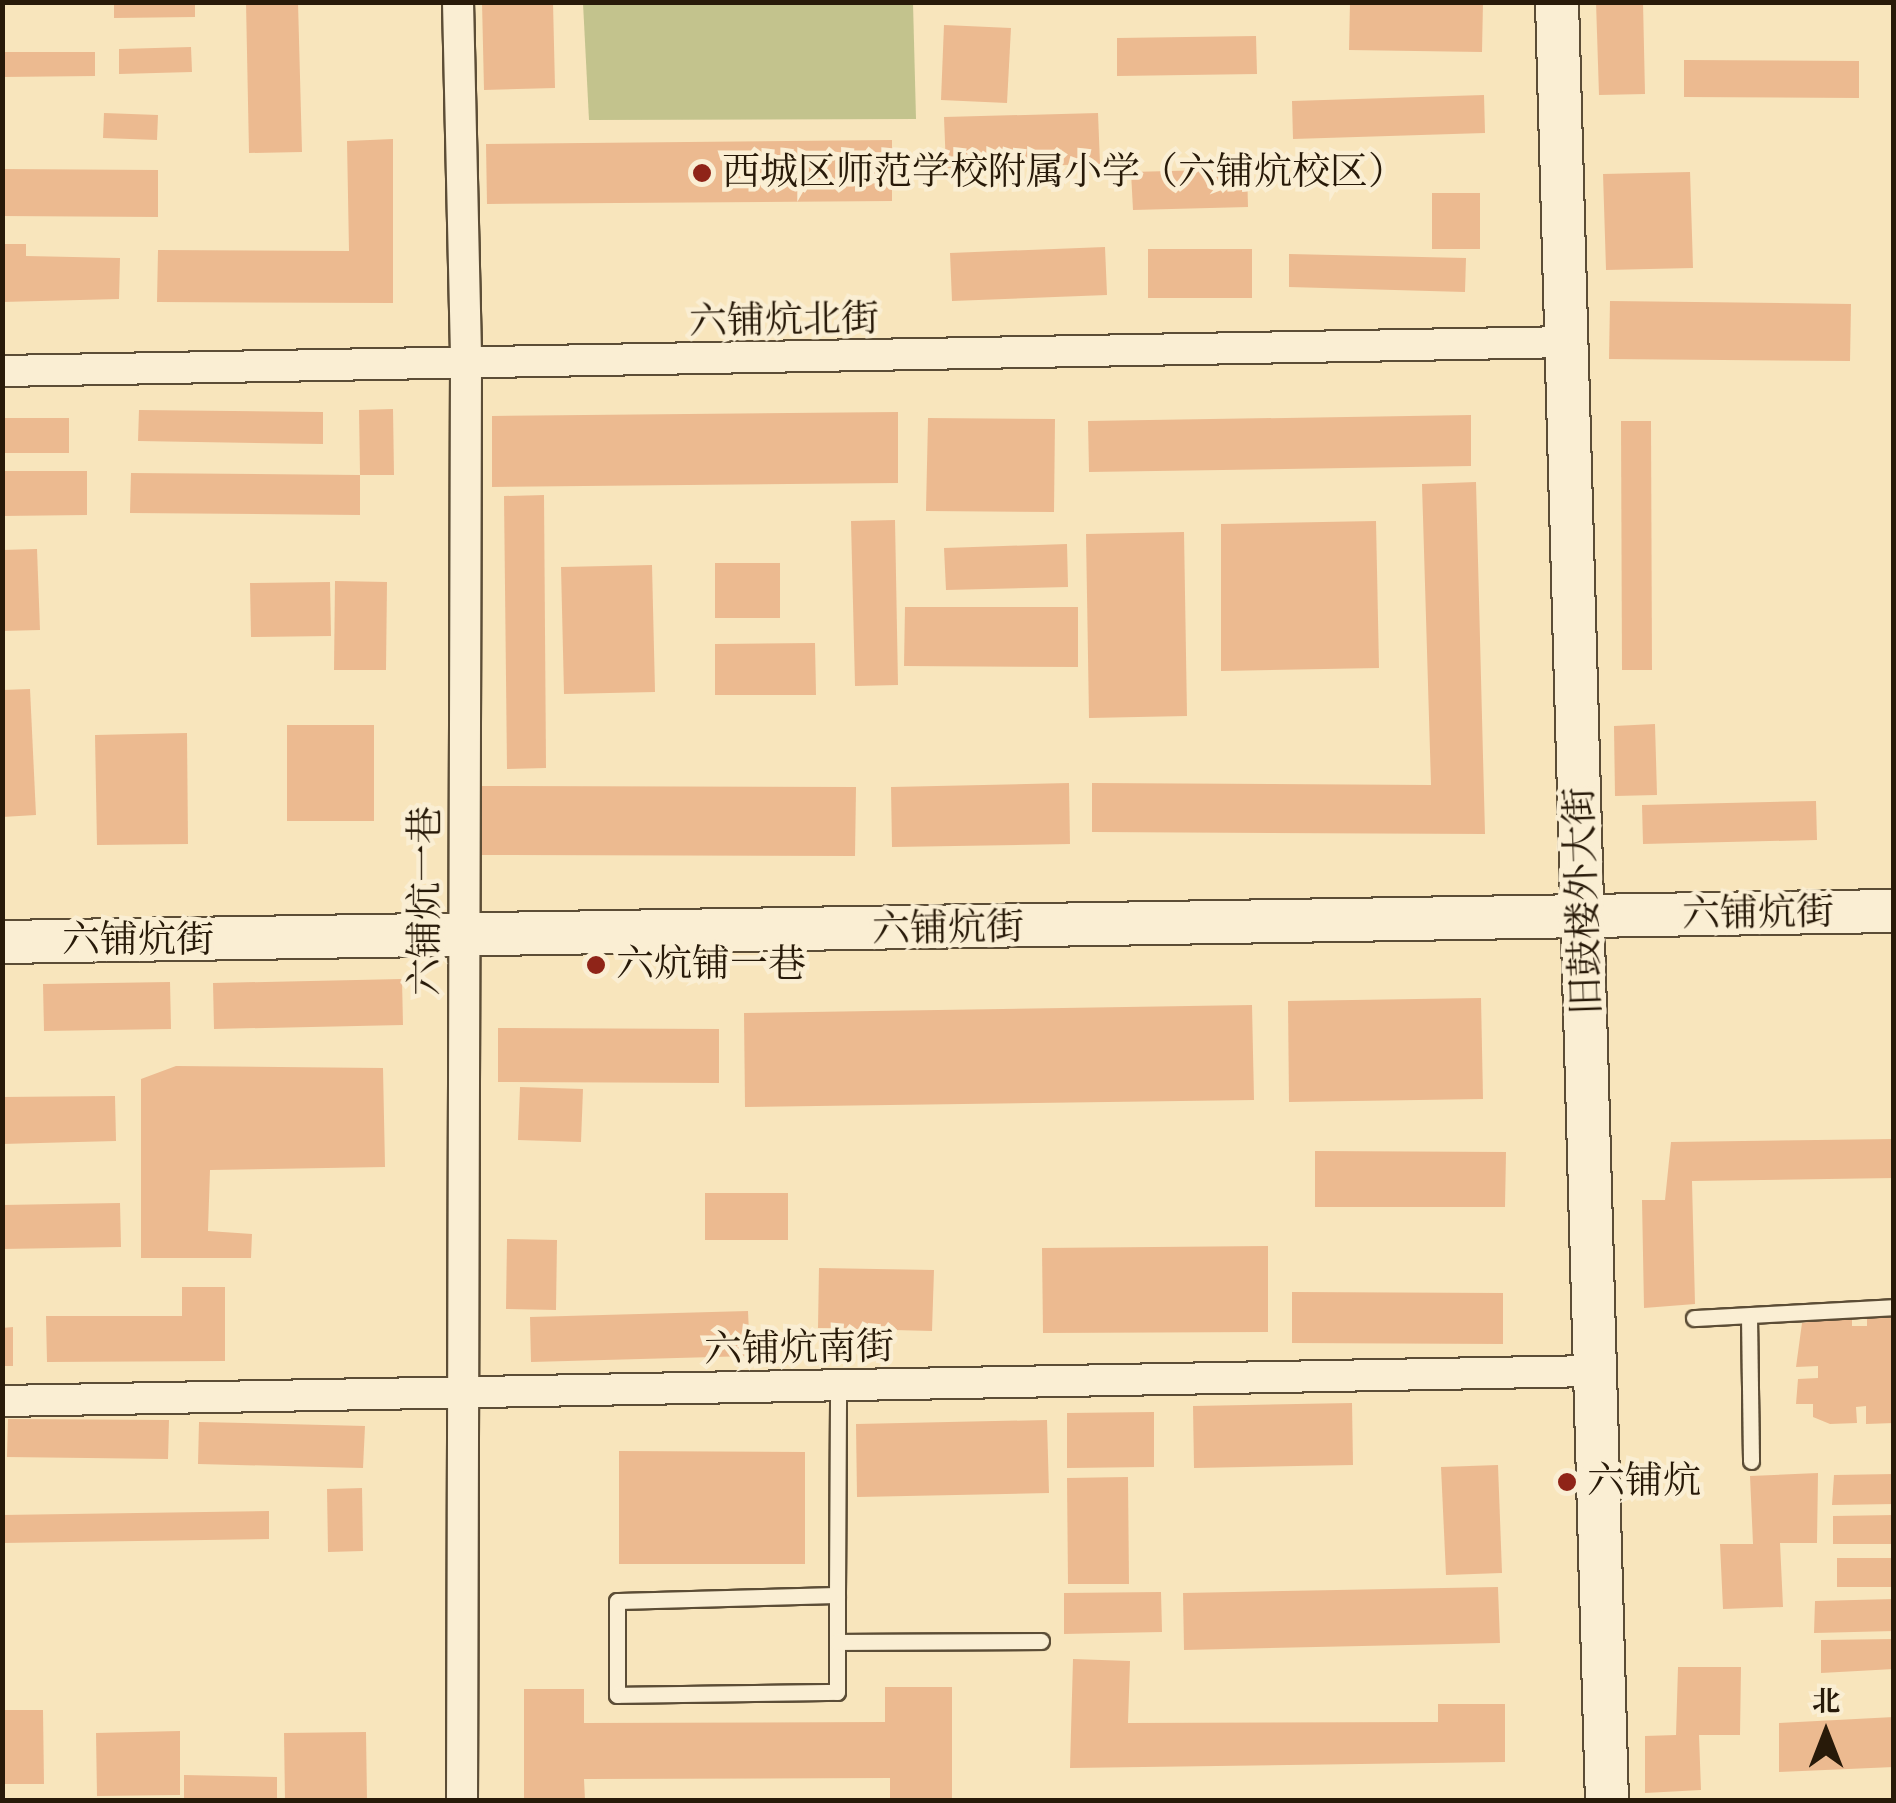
<!DOCTYPE html>
<html>
<head>
<meta charset="utf-8">
<style>
  body { margin:0 }
  #map { position:relative; width:1896px; height:1803px; overflow:hidden; background:#f8e5bc; font-family:"IM FELL Double Pica","Noto Serif SC",serif }
  div>[style] { position:absolute }
  [style*='--x'] { left:calc(var(--x)*1px); top:calc(var(--y)*1px); width:calc(var(--w)*1px); rotate:calc(var(--a)*1deg) }
  .green>* { inset:0; background:#c3c38d }
  .building>* { inset:0; background:#ecba90 }
  .roads { filter:drop-shadow(2px 0 #5c4d36) drop-shadow(-2px 0 #5c4d36) drop-shadow(0 2px #5c4d36) drop-shadow(0 -2px #5c4d36) }
  .lane>* { height:15px; margin:-7.5px; padding:0 7.5px; transform-origin:7.5px; border-radius:7.5px; background:#faeed3 }
  .street>* { height:30px; margin:-15px; padding:0 15px; transform-origin:15px; border-radius:15px; background:#faeed3 }
  .secondary>* { height:42px; margin:-21px; padding:0 21px; transform-origin:21px; border-radius:21px; background:#faeed3 }
  .dots>* { width:28px; height:28px; translate:-50% -50%; box-sizing:border-box; border:5px solid #faeed3; border-radius:50% }
  span { translate:-50% -50%; white-space:nowrap; text-align:center; line-height:1.15; -webkit-text-stroke:9px #faeed3; paint-order:stroke }
  .poi-label { font-size:38px; color:#281a09 }
  .left { translate:0 -50%; text-align:left }
  .street-label { font-size:38px; color:#281a09 }
  .frame { position:absolute; inset:0; border:5px solid #281a09; pointer-events:none }
  .north { position:absolute; left:1776px; top:1683px; width:100px; height:100px; -webkit-text-stroke:8px #faeed3; paint-order:stroke; rotate:0deg; font-size:28px; font-weight:700; line-height:40px; text-align:center; color:#281a09 }
  .north::after { content:''; display:block; margin:auto; width:35px; height:45px; background:#281a09; clip-path:polygon(50% 0,100% 100%,50% 72%,0 100%) }
</style>
</head>
<body>
<div id="map">
  <div class="green">
    <div style="clip-path:polygon(583px 3px,913px 3px,916px 119px,589px 120px)"></div>
  </div>
  <div class="building">
    <div style="clip-path:polygon(114px 2px,195px 2px,195px 17px,114px 18px)"></div>
    <div style="clip-path:polygon(246px 2px,298px 2px,302px 152px,249px 153px)"></div>
    <div style="clip-path:polygon(482px 2px,553px 2px,555px 88px,484px 90px)"></div>
    <div style="clip-path:polygon(1350px 2px,1483px 2px,1482px 52px,1349px 50px)"></div>
    <div style="clip-path:polygon(1596px 2px,1643px 2px,1645px 94px,1599px 95px)"></div>
    <div style="clip-path:polygon(944px 25px,1011px 28px,1007px 103px,941px 100px)"></div>
    <div style="clip-path:polygon(1256px 36px,1257px 74px,1117px 76px,1117px 38px)"></div>
    <div style="clip-path:polygon(191px 47px,192px 72px,119px 74px,119px 49px)"></div>
    <div style="clip-path:polygon(2px 52px,95px 52px,95px 76px,2px 77px)"></div>
    <div style="clip-path:polygon(1684px 60px,1859px 61px,1859px 98px,1684px 97px)"></div>
    <div style="clip-path:polygon(1484px 95px,1485px 133px,1293px 139px,1292px 101px)"></div>
    <div style="clip-path:polygon(104px 113px,158px 115px,157px 140px,103px 138px)"></div>
    <div style="clip-path:polygon(1098px 113px,1100px 164px,946px 168px,944px 117px)"></div>
    <div style="clip-path:polygon(393px 139px,393px 303px,157px 302px,158px 250px,349px 251px,347px 141px)"></div>
    <div style="clip-path:polygon(892px 140px,892px 201px,487px 204px,486px 144px)"></div>
    <div style="clip-path:polygon(2px 169px,158px 170px,158px 217px,2px 216px)"></div>
    <div style="clip-path:polygon(1247px 169px,1248px 207px,1133px 210px,1131px 172px)"></div>
    <div style="clip-path:polygon(1690px 172px,1693px 268px,1606px 270px,1603px 174px)"></div>
    <div style="clip-path:polygon(1432px 193px,1480px 193px,1480px 249px,1432px 249px)"></div>
    <div style="clip-path:polygon(2px 244px,26px 244px,26px 256px,120px 258px,119px 299px,2px 302px)"></div>
    <div style="clip-path:polygon(1105px 247px,1107px 295px,952px 301px,950px 253px)"></div>
    <div style="clip-path:polygon(1148px 249px,1252px 249px,1252px 298px,1148px 298px)"></div>
    <div style="clip-path:polygon(1289px 254px,1466px 258px,1465px 292px,1289px 287px)"></div>
    <div style="clip-path:polygon(1610px 301px,1851px 304px,1850px 361px,1609px 359px)"></div>
    <div style="clip-path:polygon(393px 409px,394px 475px,360px 475px,359px 410px)"></div>
    <div style="clip-path:polygon(139px 410px,323px 412px,323px 444px,138px 441px)"></div>
    <div style="clip-path:polygon(898px 412px,898px 483px,492px 487px,492px 416px)"></div>
    <div style="clip-path:polygon(1471px 415px,1471px 466px,1089px 472px,1088px 421px)"></div>
    <div style="clip-path:polygon(2px 418px,69px 418px,69px 453px,2px 453px)"></div>
    <div style="clip-path:polygon(928px 418px,1055px 419px,1054px 512px,926px 511px)"></div>
    <div style="clip-path:polygon(1621px 421px,1651px 421px,1652px 670px,1622px 670px)"></div>
    <div style="clip-path:polygon(2px 471px,87px 471px,87px 515px,2px 516px)"></div>
    <div style="clip-path:polygon(131px 473px,360px 475px,360px 515px,130px 513px)"></div>
    <div style="clip-path:polygon(1476px 482px,1485px 834px,1092px 832px,1092px 783px,1431px 785px,1422px 484px)"></div>
    <div style="clip-path:polygon(544px 495px,546px 768px,507px 769px,504px 496px)"></div>
    <div style="clip-path:polygon(895px 520px,898px 685px,855px 686px,851px 521px)"></div>
    <div style="clip-path:polygon(1376px 521px,1379px 668px,1221px 671px,1221px 524px)"></div>
    <div style="clip-path:polygon(1184px 532px,1187px 716px,1089px 718px,1086px 534px)"></div>
    <div style="clip-path:polygon(1067px 544px,1068px 587px,946px 590px,944px 548px)"></div>
    <div style="clip-path:polygon(37px 549px,40px 630px,2px 631px,2px 550px)"></div>
    <div style="clip-path:polygon(715px 563px,780px 563px,780px 618px,715px 618px)"></div>
    <div style="clip-path:polygon(652px 565px,655px 692px,564px 694px,561px 567px)"></div>
    <div style="clip-path:polygon(335px 581px,387px 582px,386px 670px,334px 670px)"></div>
    <div style="clip-path:polygon(330px 582px,331px 636px,251px 637px,250px 583px)"></div>
    <div style="clip-path:polygon(905px 607px,1078px 607px,1078px 667px,904px 666px)"></div>
    <div style="clip-path:polygon(815px 643px,816px 695px,715px 695px,715px 644px)"></div>
    <div style="clip-path:polygon(30px 689px,36px 815px,2px 817px,2px 690px)"></div>
    <div style="clip-path:polygon(1655px 724px,1657px 795px,1615px 796px,1614px 726px)"></div>
    <div style="clip-path:polygon(287px 725px,374px 725px,374px 821px,287px 821px)"></div>
    <div style="clip-path:polygon(187px 733px,188px 844px,97px 845px,95px 735px)"></div>
    <div style="clip-path:polygon(1069px 783px,1070px 844px,892px 847px,891px 787px)"></div>
    <div style="clip-path:polygon(481px 786px,856px 787px,855px 856px,481px 855px)"></div>
    <div style="clip-path:polygon(1816px 801px,1817px 840px,1643px 844px,1642px 805px)"></div>
    <div style="clip-path:polygon(402px 979px,403px 1025px,214px 1029px,213px 983px)"></div>
    <div style="clip-path:polygon(170px 982px,171px 1029px,44px 1031px,43px 984px)"></div>
    <div style="clip-path:polygon(1481px 998px,1483px 1099px,1289px 1102px,1288px 1001px)"></div>
    <div style="clip-path:polygon(1252px 1005px,1254px 1100px,745px 1107px,744px 1013px)"></div>
    <div style="clip-path:polygon(498px 1028px,719px 1029px,719px 1083px,498px 1082px)"></div>
    <div style="clip-path:polygon(176px 1066px,383px 1068px,385px 1167px,210px 1170px,208px 1231px,252px 1234px,251px 1258px,141px 1258px,141px 1079px)"></div>
    <div style="clip-path:polygon(520px 1087px,583px 1089px,581px 1142px,518px 1140px)"></div>
    <div style="clip-path:polygon(115px 1096px,116px 1141px,2px 1144px,2px 1097px)"></div>
    <div style="clip-path:polygon(1894px 1139px,1894px 1178px,1692px 1181px,1695px 1304px,1644px 1308px,1642px 1200px,1665px 1200px,1671px 1142px)"></div>
    <div style="clip-path:polygon(1315px 1151px,1506px 1152px,1505px 1207px,1315px 1207px)"></div>
    <div style="clip-path:polygon(705px 1193px,788px 1193px,788px 1240px,705px 1240px)"></div>
    <div style="clip-path:polygon(120px 1203px,121px 1247px,2px 1249px,2px 1205px)"></div>
    <div style="clip-path:polygon(507px 1239px,557px 1240px,556px 1310px,506px 1309px)"></div>
    <div style="clip-path:polygon(1268px 1246px,1268px 1332px,1043px 1333px,1042px 1248px)"></div>
    <div style="clip-path:polygon(819px 1268px,934px 1270px,932px 1331px,818px 1328px)"></div>
    <div style="clip-path:polygon(182px 1287px,225px 1287px,225px 1361px,47px 1362px,46px 1316px,182px 1316px)"></div>
    <div style="clip-path:polygon(1292px 1292px,1503px 1293px,1503px 1344px,1292px 1343px)"></div>
    <div style="clip-path:polygon(748px 1311px,750px 1356px,531px 1362px,530px 1317px)"></div>
    <div style="clip-path:polygon(1894px 1314px,1894px 1423px,1866px 1424px,1866px 1406px,1856px 1407px,1857px 1423px,1830px 1424px,1813px 1417px,1813px 1404px,1796px 1404px,1798px 1379px,1818px 1378px,1818px 1366px,1796px 1367px,1802px 1323px,1852px 1315px,1852px 1326px,1867px 1326px,1867px 1315px)"></div>
    <div style="clip-path:polygon(13px 1327px,13px 1366px,2px 1366px,2px 1328px)"></div>
    <div style="clip-path:polygon(1352px 1403px,1353px 1465px,1194px 1468px,1193px 1406px)"></div>
    <div style="clip-path:polygon(1154px 1412px,1154px 1467px,1067px 1468px,1067px 1413px)"></div>
    <div style="clip-path:polygon(8px 1419px,169px 1420px,168px 1459px,7px 1457px)"></div>
    <div style="clip-path:polygon(1047px 1420px,1049px 1493px,857px 1497px,856px 1424px)"></div>
    <div style="clip-path:polygon(199px 1422px,365px 1426px,363px 1468px,198px 1464px)"></div>
    <div style="clip-path:polygon(619px 1451px,805px 1452px,805px 1564px,619px 1564px)"></div>
    <div style="clip-path:polygon(1498px 1465px,1502px 1573px,1446px 1575px,1441px 1467px)"></div>
    <div style="clip-path:polygon(1818px 1473px,1817px 1543px,1780px 1543px,1783px 1607px,1723px 1609px,1720px 1544px,1753px 1544px,1750px 1476px)"></div>
    <div style="clip-path:polygon(1894px 1474px,1894px 1504px,1832px 1505px,1834px 1475px)"></div>
    <div style="clip-path:polygon(1128px 1477px,1129px 1584px,1068px 1584px,1067px 1478px)"></div>
    <div style="clip-path:polygon(362px 1488px,363px 1551px,328px 1552px,327px 1489px)"></div>
    <div style="clip-path:polygon(269px 1511px,269px 1539px,2px 1543px,2px 1515px)"></div>
    <div style="clip-path:polygon(1894px 1515px,1894px 1544px,1833px 1544px,1833px 1516px)"></div>
    <div style="clip-path:polygon(1837px 1558px,1894px 1558px,1894px 1587px,1837px 1587px)"></div>
    <div style="clip-path:polygon(1498px 1587px,1500px 1643px,1184px 1650px,1183px 1593px)"></div>
    <div style="clip-path:polygon(1161px 1592px,1162px 1632px,1064px 1634px,1064px 1593px)"></div>
    <div style="clip-path:polygon(1894px 1599px,1894px 1631px,1814px 1633px,1815px 1601px)"></div>
    <div style="clip-path:polygon(1894px 1639px,1894px 1669px,1821px 1673px,1821px 1640px)"></div>
    <div style="clip-path:polygon(1073px 1659px,1130px 1661px,1128px 1723px,1438px 1722px,1438px 1704px,1505px 1704px,1505px 1762px,1070px 1768px)"></div>
    <div style="clip-path:polygon(1678px 1667px,1741px 1667px,1740px 1735px,1699px 1735px,1701px 1790px,1645px 1793px,1645px 1736px,1676px 1735px)"></div>
    <div style="clip-path:polygon(885px 1687px,952px 1687px,952px 1800px,890px 1800px,890px 1778px,584px 1779px,585px 1800px,524px 1800px,524px 1689px,584px 1689px,584px 1723px,885px 1722px)"></div>
    <div style="clip-path:polygon(2px 1710px,43px 1710px,44px 1784px,2px 1784px)"></div>
    <div style="clip-path:polygon(1894px 1717px,1894px 1767px,1779px 1772px,1779px 1723px)"></div>
    <div style="clip-path:polygon(180px 1731px,180px 1795px,97px 1796px,96px 1733px)"></div>
    <div style="clip-path:polygon(366px 1732px,367px 1800px,285px 1800px,284px 1733px)"></div>
    <div style="clip-path:polygon(184px 1775px,277px 1777px,277px 1800px,184px 1800px)"></div>
  </div>
  <div class="roads">
    <div class="lane">
      <div style="--x:1749;--y:1316;--w:145;--a:89.2"></div>
      <div style="--x:1694;--y:1318;--w:200;--a:-3.1"></div>
      <div style="--x:837;--y:1595;--w:220;--a:178.4"></div>
      <div style="--x:617;--y:1601;--w:94;--a:90"></div>
      <div style="--x:617;--y:1695;--w:220;--a:-0.8"></div>
      <div style="--x:837;--y:1692;--w:97;--a:-90"></div>
      <div style="--x:837;--y:1595;--w:207;--a:-89.7"></div>
      <div style="--x:837;--y:1642;--w:204;--a:-0.3"></div>
    </div>
    <div class="street">
      <div style="--x:458;--y:2;--w:366;--a:88.7"></div>
      <div style="--x:466;--y:368;--w:1432;--a:90.16"></div>
      <div style="--x:2;--y:371;--w:1566;--a:-1.06"></div>
      <div style="--x:2;--y:1401;--w:1595;--a:-1.08"></div>
    </div>
    <div class="secondary">
      <div style="--x:1557;--y:2;--w:1799;--a:88.41"></div>
      <div style="--x:2;--y:942;--w:1892;--a:-0.94"></div>
    </div>
  </div>
  <div class="dots">
    <div style="left:702px;top:173px;background:#8f2418"></div>
    <div style="left:596px;top:965px;background:#8f2418"></div>
    <div style="left:1567px;top:1482px;background:#8f2418"></div>
  </div>
  <div class="poi-label">
    <span class="left" style="left:722px;top:173px">西城区师范学校附属小学（六铺炕校区）</span>
    <span class="left" style="left:616px;top:965px">六炕铺一巷</span>
    <span class="left" style="left:1587px;top:1482px">六铺炕</span>
  </div>
  <div class="street-label">
    <span style="left:784px;top:321px;rotate:-1deg">六铺炕北街</span>
    <span style="left:426px;top:901px;rotate:-90deg">六铺炕一巷</span>
    <span style="left:1584px;top:901px;rotate:-92deg">旧鼓楼外大街</span>
    <span style="left:1758px;top:914px;rotate:-1deg">六铺炕街</span>
    <span style="left:948px;top:929px;rotate:-1deg">六铺炕街</span>
    <span style="left:138px;top:941px">六铺炕街</span>
    <span style="left:799px;top:1349px;rotate:-1deg">六铺炕南街</span>
  </div>
  <div class="frame"></div>
  <div class="north">北</div>
</div>
</body>
</html>
